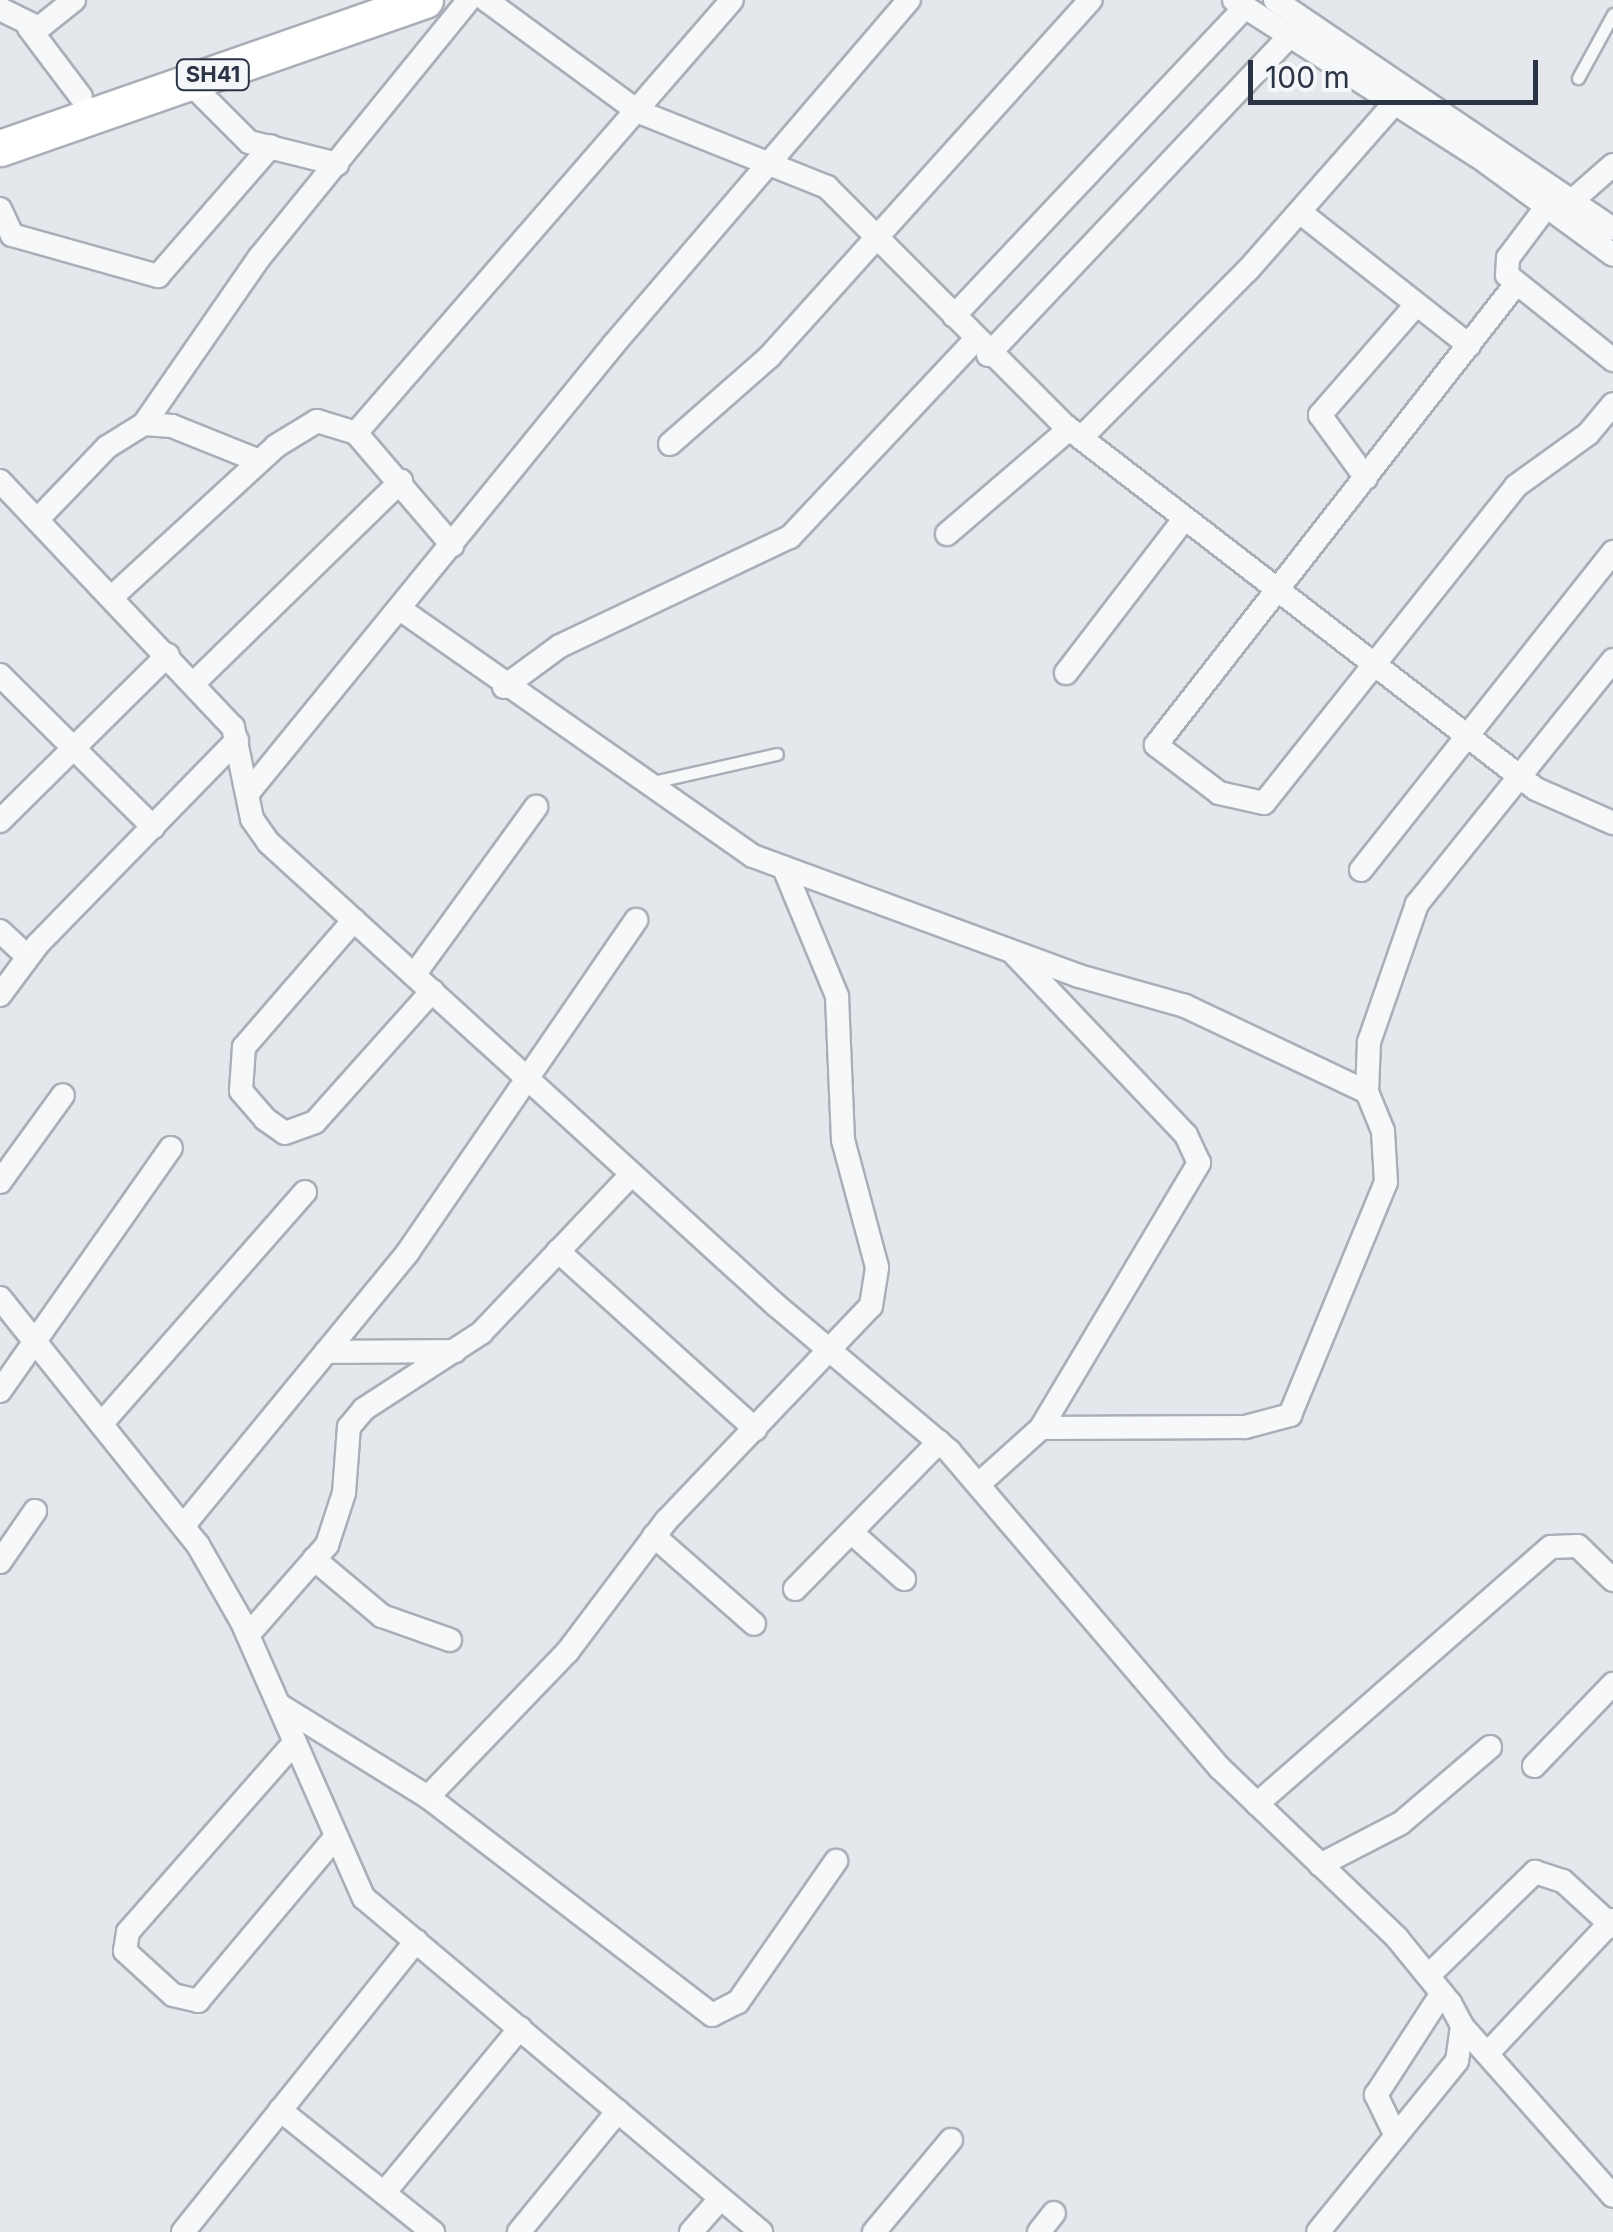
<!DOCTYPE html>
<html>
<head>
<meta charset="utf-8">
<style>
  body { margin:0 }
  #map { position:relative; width:1613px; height:2232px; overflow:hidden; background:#e4e7ec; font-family:Inter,sans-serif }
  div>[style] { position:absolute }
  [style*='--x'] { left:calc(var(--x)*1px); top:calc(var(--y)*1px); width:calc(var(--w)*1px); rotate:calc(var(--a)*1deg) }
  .roads { filter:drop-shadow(2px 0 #a9aeb7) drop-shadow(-2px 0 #a9aeb7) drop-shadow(0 2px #a9aeb7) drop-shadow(0 -2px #a9aeb7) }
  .lane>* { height:11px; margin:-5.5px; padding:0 5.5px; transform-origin:5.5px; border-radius:5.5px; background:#f7f8fa }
  .street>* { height:22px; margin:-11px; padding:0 11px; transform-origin:11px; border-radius:11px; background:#f7f8fa }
  .primary>* { height:35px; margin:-17.5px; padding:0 17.5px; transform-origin:17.5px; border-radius:17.5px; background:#fff }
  span { translate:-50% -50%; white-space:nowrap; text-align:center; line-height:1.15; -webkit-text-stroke:9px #f4f6f9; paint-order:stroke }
  .shield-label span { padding:2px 8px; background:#f4f6f9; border:2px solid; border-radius:8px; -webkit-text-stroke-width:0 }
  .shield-label { font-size:22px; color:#2b3445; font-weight:700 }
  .scale { position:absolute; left:1248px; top:60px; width:290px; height:45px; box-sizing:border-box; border:5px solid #2b3445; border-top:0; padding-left:12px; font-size:30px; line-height:35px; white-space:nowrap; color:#2b3445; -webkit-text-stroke:8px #f4f6f9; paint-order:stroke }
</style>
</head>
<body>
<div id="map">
  <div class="roads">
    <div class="lane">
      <div style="--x:1578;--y:78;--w:73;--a:-61.3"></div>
      <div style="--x:649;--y:783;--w:131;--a:-12.8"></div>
    </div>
    <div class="street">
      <div style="--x:486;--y:0;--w:187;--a:36.3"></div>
      <div style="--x:637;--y:111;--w:205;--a:21.8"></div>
      <div style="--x:827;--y:187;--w:334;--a:45.1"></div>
      <div style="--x:1063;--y:424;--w:597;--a:37.66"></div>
      <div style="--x:1536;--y:789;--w:84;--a:23.8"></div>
      <div style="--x:1234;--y:0;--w:300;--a:32.7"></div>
      <div style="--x:1486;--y:162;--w:157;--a:36.2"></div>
      <div style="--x:1275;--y:0;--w:408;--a:34.1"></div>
      <div style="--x:0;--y:9;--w:43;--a:26"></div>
      <div style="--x:39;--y:28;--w:45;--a:-38.7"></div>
      <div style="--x:29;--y:28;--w:86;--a:53"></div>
      <div style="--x:190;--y:83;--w:83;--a:45"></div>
      <div style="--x:249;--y:142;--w:91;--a:14"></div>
      <div style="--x:1573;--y:200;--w:53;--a:-41.2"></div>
      <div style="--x:1547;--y:206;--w:65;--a:126.9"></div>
      <div style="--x:1508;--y:258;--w:17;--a:93"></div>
      <div style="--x:1507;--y:275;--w:136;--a:38.7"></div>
      <div style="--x:0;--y:209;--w:29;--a:65"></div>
      <div style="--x:12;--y:235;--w:152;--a:15.7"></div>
      <div style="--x:158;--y:276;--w:172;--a:-49"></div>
      <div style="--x:1301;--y:213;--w:214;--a:38.2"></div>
      <div style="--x:1516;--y:284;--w:585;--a:127.99"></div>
      <div style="--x:1156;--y:745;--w:79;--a:37.3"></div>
      <div style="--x:1219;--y:793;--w:46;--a:12.5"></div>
      <div style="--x:1264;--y:803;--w:405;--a:-51.5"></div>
      <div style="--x:1516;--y:486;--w:89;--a:-35.8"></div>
      <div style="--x:1588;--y:434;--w:39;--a:-50"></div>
      <div style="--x:954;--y:316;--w:424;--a:-46.7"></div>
      <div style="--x:988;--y:355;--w:438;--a:-46.6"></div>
      <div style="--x:144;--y:424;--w:202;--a:-55.3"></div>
      <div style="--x:259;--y:258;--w:333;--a:-50.9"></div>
      <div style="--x:356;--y:433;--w:573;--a:-49.03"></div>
      <div style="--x:1081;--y:438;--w:237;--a:-45.2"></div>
      <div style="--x:1248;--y:270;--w:221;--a:-48.7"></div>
      <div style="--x:670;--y:444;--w:133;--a:-41.3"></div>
      <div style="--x:770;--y:356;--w:479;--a:-48"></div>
      <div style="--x:1366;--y:478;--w:78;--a:-126.1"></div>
      <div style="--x:1320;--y:415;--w:147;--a:-48.9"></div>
      <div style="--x:0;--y:481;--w:339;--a:46.6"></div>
      <div style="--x:233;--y:727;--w:94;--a:78.3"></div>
      <div style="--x:252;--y:819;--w:29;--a:55"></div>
      <div style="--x:269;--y:843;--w:687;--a:42.35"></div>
      <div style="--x:777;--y:1306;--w:225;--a:40.1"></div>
      <div style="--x:949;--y:1451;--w:418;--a:49.5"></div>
      <div style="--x:1221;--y:1769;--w:244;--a:43.8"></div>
      <div style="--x:1397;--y:1938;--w:84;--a:50.8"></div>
      <div style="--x:1450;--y:2003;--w:26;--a:62"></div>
      <div style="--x:1462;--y:2026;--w:35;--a:98"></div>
      <div style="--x:1457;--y:2061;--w:220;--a:129.1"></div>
      <div style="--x:37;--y:520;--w:101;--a:-46.2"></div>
      <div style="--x:107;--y:447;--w:44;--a:-31.9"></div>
      <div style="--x:144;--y:424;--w:28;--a:4"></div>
      <div style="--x:172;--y:426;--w:94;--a:21.9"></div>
      <div style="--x:947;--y:534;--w:161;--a:-40.7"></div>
      <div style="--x:112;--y:597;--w:223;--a:-42.6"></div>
      <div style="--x:276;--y:446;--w:48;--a:-31.4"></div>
      <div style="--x:317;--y:421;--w:41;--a:17.1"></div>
      <div style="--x:356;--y:433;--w:148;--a:49.4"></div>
      <div style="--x:400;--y:609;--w:431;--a:35"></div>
      <div style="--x:753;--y:856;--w:347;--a:20.2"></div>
      <div style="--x:1079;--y:976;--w:110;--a:15.8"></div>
      <div style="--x:1185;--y:1006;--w:201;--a:25.3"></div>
      <div style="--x:1066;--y:673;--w:194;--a:-52.5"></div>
      <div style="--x:0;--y:675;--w:216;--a:44.8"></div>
      <div style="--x:195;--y:682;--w:288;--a:-44.3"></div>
      <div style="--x:504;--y:687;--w:69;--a:-36.2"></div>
      <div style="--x:560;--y:646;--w:255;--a:-25.4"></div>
      <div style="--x:790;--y:537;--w:270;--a:-46.8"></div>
      <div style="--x:248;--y:793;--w:579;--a:-50.81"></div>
      <div style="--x:614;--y:344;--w:453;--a:-49.4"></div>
      <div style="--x:0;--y:821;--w:236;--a:-44.7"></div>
      <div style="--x:1361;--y:870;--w:406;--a:-51.6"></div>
      <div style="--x:354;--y:920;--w:168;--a:130.9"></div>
      <div style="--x:244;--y:1047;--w:44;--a:93.9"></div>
      <div style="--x:241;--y:1091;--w:37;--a:49"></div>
      <div style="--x:265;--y:1119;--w:24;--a:35"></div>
      <div style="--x:285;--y:1133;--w:32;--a:-20"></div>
      <div style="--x:315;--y:1122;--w:176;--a:-48.2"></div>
      <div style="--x:0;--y:931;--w:38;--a:43"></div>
      <div style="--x:414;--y:975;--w:208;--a:-54"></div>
      <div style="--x:0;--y:995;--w:64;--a:-53.3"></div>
      <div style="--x:38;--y:944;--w:285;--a:-45.7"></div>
      <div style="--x:0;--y:1182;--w:107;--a:-54.1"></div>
      <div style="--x:558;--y:1251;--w:266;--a:42.1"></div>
      <div style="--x:0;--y:1298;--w:317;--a:51.3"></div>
      <div style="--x:198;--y:1545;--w:89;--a:60.3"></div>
      <div style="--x:242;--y:1622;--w:302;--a:66.2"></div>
      <div style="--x:364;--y:1898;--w:519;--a:40.07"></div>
      <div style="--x:326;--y:1352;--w:129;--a:-0.4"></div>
      <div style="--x:0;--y:1391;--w:297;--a:-54.9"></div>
      <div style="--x:103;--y:1422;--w:306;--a:-48.7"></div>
      <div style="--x:1041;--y:1428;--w:204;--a:-0.3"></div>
      <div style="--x:1245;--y:1427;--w:47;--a:-14.9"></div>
      <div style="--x:1290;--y:1415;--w:252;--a:-67.6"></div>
      <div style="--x:1386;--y:1182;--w:51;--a:-93.4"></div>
      <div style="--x:1383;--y:1131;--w:42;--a:-112.3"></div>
      <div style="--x:1367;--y:1092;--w:50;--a:-87.7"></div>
      <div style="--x:1369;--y:1042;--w:146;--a:-70.8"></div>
      <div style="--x:1417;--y:904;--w:313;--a:-51.2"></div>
      <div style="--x:980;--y:1483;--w:82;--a:-42"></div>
      <div style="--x:1041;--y:1428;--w:309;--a:-59.2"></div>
      <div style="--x:1199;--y:1163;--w:31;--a:-115"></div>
      <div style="--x:1186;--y:1135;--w:248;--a:-133.5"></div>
      <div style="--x:184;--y:1525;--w:353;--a:-50.6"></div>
      <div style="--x:408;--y:1252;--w:403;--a:-55.5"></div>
      <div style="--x:851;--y:1532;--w:71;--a:41.6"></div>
      <div style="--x:654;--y:1536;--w:133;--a:41.3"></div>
      <div style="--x:314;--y:1559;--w:89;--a:40"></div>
      <div style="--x:382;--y:1616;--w:72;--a:19.4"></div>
      <div style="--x:0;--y:1562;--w:62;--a:-55.5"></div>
      <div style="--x:795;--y:1589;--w:206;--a:-45.6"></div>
      <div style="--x:248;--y:1635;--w:120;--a:-48.7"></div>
      <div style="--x:327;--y:1545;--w:55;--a:-71.9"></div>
      <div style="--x:344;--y:1493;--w:66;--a:-85.7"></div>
      <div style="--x:349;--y:1427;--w:23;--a:-50"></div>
      <div style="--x:364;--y:1409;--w:140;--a:-33"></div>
      <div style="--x:481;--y:1333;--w:219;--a:-46.5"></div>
      <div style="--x:281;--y:1706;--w:173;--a:31.8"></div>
      <div style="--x:428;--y:1797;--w:358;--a:37.5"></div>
      <div style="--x:712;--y:2015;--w:29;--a:-27"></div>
      <div style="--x:738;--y:2002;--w:172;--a:-55.2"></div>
      <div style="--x:295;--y:1742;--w:253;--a:131.3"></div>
      <div style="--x:128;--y:1932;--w:19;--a:99"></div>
      <div style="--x:125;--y:1951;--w:65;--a:42.5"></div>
      <div style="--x:173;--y:1995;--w:26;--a:13"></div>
      <div style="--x:198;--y:2001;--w:213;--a:-50"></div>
      <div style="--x:1534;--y:1766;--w:114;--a:-46.1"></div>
      <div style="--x:428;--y:1797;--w:202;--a:-46.2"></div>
      <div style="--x:568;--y:1651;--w:163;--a:-53"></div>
      <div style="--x:666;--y:1521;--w:297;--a:-46.4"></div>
      <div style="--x:871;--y:1306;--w:39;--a:-81"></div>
      <div style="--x:877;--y:1267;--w:131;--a:-105"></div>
      <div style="--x:843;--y:1140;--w:144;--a:-92.4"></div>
      <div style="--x:837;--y:996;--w:139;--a:-112.5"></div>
      <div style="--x:1257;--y:1804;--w:390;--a:-41.2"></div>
      <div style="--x:1551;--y:1547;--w:27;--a:-2"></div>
      <div style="--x:1578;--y:1546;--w:49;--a:44.2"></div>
      <div style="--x:1320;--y:1865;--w:91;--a:-27.4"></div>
      <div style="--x:1401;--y:1823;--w:117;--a:-40.5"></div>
      <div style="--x:1429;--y:1975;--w:148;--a:-44.2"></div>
      <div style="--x:1535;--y:1872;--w:29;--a:18"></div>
      <div style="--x:1563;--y:1881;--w:68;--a:42.6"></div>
      <div style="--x:1462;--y:2026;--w:227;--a:48.4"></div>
      <div style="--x:1487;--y:2054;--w:184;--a:-46.8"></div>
      <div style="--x:280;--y:2110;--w:196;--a:38.6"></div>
      <div style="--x:1396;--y:2136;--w:46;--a:-116"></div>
      <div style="--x:1376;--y:2095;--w:121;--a:-57.1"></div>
      <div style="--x:384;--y:2193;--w:214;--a:-50.5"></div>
      <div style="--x:183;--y:2232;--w:373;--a:-51.3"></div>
      <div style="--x:519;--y:2232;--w:156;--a:-50.7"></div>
      <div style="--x:691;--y:2232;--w:44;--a:-48.7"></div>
      <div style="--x:874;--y:2232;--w:120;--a:-50.1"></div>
      <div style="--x:1039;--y:2232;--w:24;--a:-52"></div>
    </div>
    <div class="primary">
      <div style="--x:0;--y:148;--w:450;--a:-19.2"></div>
    </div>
  </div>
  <div class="shield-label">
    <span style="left:213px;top:75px">SH41</span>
  </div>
  <div class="scale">100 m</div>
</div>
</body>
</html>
